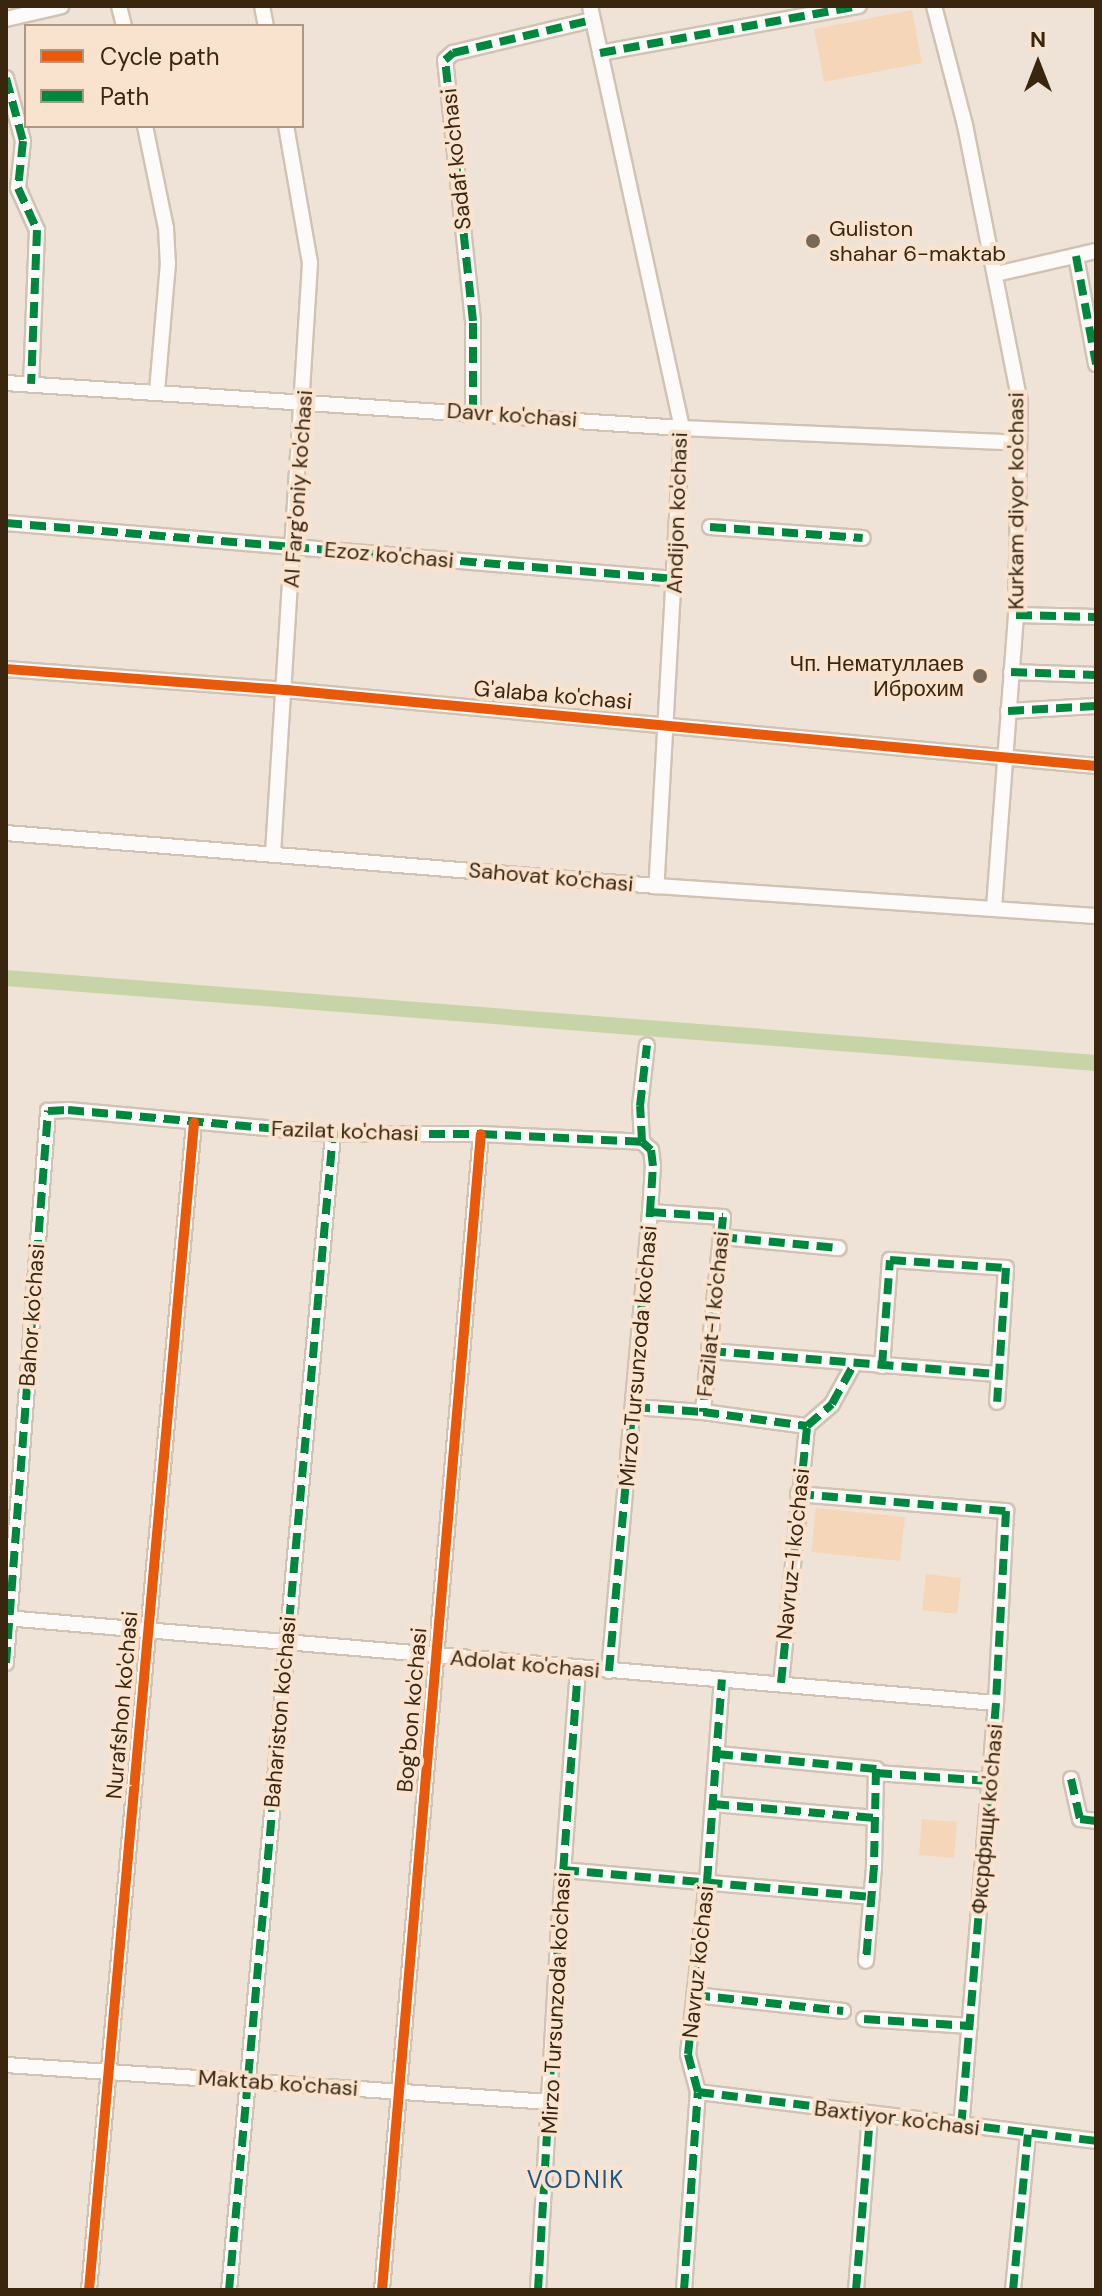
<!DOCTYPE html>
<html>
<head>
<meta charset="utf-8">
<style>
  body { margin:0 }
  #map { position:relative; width:1102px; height:2296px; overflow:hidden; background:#efe3d8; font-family:"DM Sans",sans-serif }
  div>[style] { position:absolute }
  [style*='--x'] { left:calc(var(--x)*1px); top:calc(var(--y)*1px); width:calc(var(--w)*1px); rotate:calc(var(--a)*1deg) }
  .green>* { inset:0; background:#f5d6b8 }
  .canal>* { height:16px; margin:-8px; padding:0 8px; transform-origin:8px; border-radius:8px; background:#c6d4a7 }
  .roads { filter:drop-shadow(2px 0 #d1c2b1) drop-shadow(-2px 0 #d1c2b1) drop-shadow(0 2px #d1c2b1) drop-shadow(0 -2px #d1c2b1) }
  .minor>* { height:14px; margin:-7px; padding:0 7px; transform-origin:7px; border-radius:7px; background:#fdfbf9 }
  .quiet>* { height:8px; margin-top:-4px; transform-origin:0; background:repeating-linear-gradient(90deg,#00873e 0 16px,transparent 0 24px) }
  .cycleway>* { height:10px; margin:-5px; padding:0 5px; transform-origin:5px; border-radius:5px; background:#e8590c }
  .dots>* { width:22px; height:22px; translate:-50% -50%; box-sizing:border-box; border:4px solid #f9e3ce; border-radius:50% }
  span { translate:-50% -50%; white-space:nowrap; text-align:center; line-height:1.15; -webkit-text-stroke:8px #f9e3ce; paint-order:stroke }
  .street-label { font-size:22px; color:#3a260f }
  .poi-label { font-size:22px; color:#3a260f }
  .left { translate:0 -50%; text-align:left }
  .right { translate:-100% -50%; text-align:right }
  .neighbourhood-label { font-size:24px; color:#195787; letter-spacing:2px }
  .frame { position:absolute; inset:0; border:8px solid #3a260f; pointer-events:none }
  .legend { position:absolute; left:24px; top:24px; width:280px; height:104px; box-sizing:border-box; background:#f9e3ce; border:2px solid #ad9782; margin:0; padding:10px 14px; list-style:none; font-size:24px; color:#3a260f }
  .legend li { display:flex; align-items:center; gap:16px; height:40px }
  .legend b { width:40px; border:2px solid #ad9782 }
  .north { position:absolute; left:998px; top:24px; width:80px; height:80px; -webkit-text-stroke:6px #f9e3ce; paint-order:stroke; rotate:0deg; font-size:22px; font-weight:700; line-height:32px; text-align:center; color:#3a260f }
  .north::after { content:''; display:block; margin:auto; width:28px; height:36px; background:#3a260f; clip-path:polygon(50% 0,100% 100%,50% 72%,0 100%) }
</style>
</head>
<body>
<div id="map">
  <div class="green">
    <div style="clip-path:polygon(912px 10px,922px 63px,824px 82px,814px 29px)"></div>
    <div style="clip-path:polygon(816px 1508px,905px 1517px,900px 1561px,811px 1552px)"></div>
    <div style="clip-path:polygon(926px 1574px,961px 1578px,957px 1614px,922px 1610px)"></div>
    <div style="clip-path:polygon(922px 1819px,957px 1822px,954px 1858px,919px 1855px)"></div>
  </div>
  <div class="canal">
    <div style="--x:6;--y:978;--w:1093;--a:4.46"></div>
  </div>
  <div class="roads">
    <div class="minor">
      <div style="--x:119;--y:6;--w:21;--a:76"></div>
      <div style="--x:262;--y:6;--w:20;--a:79"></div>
      <div style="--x:590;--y:6;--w:432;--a:77.7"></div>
      <div style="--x:682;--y:428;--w:459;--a:93.2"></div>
      <div style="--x:934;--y:6;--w:123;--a:75.4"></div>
      <div style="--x:965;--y:125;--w:282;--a:78.8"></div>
      <div style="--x:1020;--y:402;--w:213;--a:91.1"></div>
      <div style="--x:1016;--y:615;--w:294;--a:94.3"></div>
      <div style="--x:6;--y:19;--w:57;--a:-13.1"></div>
      <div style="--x:600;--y:53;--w:263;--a:-10.3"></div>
      <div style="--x:6;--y:78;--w:65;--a:74.9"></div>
      <div style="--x:23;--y:141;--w:47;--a:96.1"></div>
      <div style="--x:18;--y:188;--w:46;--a:65.7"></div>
      <div style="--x:37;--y:230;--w:154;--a:92.2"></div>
      <div style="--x:145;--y:126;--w:104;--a:78.4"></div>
      <div style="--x:166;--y:228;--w:35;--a:87"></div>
      <div style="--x:168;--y:263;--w:128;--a:94.9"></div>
      <div style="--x:1076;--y:256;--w:110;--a:79.5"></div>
      <div style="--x:996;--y:274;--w:103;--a:-13"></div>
      <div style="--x:6;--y:383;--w:677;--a:3.81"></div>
      <div style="--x:682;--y:428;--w:337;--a:2.5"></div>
      <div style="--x:473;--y:411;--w:90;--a:-90"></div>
      <div style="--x:473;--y:321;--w:262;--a:-96.1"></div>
      <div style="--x:445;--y:60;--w:11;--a:-41"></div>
      <div style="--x:453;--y:53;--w:143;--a:-13.4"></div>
      <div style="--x:6;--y:523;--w:672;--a:4.78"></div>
      <div style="--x:710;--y:527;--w:153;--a:4.1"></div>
      <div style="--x:1016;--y:615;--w:80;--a:1.4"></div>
      <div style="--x:6;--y:669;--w:281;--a:4.3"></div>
      <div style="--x:286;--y:690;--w:814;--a:5.36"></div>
      <div style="--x:1011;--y:672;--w:85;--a:2"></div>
      <div style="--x:1008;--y:711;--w:88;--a:-3.3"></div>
      <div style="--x:6;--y:833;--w:652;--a:4.66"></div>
      <div style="--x:656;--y:886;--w:441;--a:3.9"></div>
      <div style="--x:273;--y:853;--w:591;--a:-86.41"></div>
      <div style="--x:310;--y:263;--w:139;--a:-99.9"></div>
      <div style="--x:650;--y:1212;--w:73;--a:3.9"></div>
      <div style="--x:723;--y:1217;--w:196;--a:95.9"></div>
      <div style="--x:721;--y:1237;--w:118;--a:5.4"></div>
      <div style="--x:710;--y:1351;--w:290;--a:4.6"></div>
      <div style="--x:882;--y:1366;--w:106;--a:-85.7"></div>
      <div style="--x:890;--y:1260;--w:116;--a:3.9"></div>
      <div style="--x:1006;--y:1268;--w:134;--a:93.8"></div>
      <div style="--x:634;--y:1407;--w:69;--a:4.1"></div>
      <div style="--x:703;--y:1412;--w:105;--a:7.7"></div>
      <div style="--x:807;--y:1426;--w:33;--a:-41"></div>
      <div style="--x:832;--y:1404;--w:46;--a:-61.2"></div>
      <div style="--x:798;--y:1494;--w:209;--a:4.7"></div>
      <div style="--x:1006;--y:1511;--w:192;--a:93"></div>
      <div style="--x:996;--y:1703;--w:424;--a:94.7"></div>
      <div style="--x:6;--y:1618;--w:994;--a:4.91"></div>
      <div style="--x:6;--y:1663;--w:554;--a:-85.65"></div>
      <div style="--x:48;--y:1111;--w:20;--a:-3"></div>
      <div style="--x:68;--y:1110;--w:266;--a:5.2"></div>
      <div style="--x:333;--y:1134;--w:148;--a:0"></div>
      <div style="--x:481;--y:1134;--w:161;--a:2.8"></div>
      <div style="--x:609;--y:1671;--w:461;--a:-84.9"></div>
      <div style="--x:650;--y:1212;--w:46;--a:-86.3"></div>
      <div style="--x:653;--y:1166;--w:16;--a:-97"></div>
      <div style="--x:651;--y:1150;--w:12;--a:-138"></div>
      <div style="--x:642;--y:1142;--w:36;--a:-93"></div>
      <div style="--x:640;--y:1106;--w:61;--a:-83.5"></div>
      <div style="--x:781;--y:1683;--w:258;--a:-84.2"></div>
      <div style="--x:717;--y:1754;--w:160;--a:5.4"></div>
      <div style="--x:876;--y:1769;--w:98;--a:91.2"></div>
      <div style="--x:874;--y:1867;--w:94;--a:94.9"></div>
      <div style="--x:876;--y:1773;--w:114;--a:4"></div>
      <div style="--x:1071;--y:1779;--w:41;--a:77.3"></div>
      <div style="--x:1080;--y:1819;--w:16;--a:7"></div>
      <div style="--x:713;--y:1804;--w:163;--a:4.9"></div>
      <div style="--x:563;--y:1870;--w:310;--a:5"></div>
      <div style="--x:694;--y:1995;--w:150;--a:6.1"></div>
      <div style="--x:864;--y:2019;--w:106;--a:3.8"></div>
      <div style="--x:6;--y:2065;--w:545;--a:3.89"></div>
      <div style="--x:698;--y:2092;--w:401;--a:7"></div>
      <div style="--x:89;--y:2290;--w:1172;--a:-84.86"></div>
      <div style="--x:229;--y:2290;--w:1161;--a:-84.86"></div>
      <div style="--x:382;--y:2290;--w:1160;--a:-85.11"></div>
      <div style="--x:538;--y:2290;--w:350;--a:-86.7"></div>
      <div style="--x:558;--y:1941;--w:273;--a:-85.8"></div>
      <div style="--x:684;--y:2290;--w:198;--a:-86"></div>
      <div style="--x:698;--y:2092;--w:39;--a:-105"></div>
      <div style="--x:688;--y:2054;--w:173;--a:-83.7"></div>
      <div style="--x:707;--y:1882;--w:203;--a:-85.8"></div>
      <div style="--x:856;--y:2290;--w:176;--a:-85.4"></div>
      <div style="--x:1013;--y:2290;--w:156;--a:-84.5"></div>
    </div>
  </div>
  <div class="quiet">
    <div style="--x:600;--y:53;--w:263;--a:-10.3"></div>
    <div style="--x:6;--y:78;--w:65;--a:74.9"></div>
    <div style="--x:23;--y:141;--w:47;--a:96.1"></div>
    <div style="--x:18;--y:188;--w:46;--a:65.7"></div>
    <div style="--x:37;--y:230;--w:154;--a:92.2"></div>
    <div style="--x:1076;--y:256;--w:110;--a:79.5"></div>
    <div style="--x:473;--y:411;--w:90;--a:-90"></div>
    <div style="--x:473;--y:321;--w:262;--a:-96.1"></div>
    <div style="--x:445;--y:60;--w:11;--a:-41"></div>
    <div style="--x:453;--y:53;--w:143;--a:-13.4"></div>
    <div style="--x:6;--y:523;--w:672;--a:4.78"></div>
    <div style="--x:710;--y:527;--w:153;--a:4.1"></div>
    <div style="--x:1016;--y:615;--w:80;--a:1.4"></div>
    <div style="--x:1011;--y:672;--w:85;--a:2"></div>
    <div style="--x:1008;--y:711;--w:88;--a:-3.3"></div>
    <div style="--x:650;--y:1212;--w:73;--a:3.9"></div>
    <div style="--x:723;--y:1217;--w:196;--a:95.9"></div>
    <div style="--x:721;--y:1237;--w:118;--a:5.4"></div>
    <div style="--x:710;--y:1351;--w:290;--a:4.6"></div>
    <div style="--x:882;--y:1366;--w:106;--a:-85.7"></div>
    <div style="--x:890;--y:1260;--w:116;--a:3.9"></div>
    <div style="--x:1006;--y:1268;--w:134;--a:93.8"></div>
    <div style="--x:634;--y:1407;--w:69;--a:4.1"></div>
    <div style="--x:703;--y:1412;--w:105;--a:7.7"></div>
    <div style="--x:807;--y:1426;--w:33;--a:-41"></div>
    <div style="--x:832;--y:1404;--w:46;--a:-61.2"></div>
    <div style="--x:798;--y:1494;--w:209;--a:4.7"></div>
    <div style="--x:1006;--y:1511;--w:192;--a:93"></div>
    <div style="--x:996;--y:1703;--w:424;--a:94.7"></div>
    <div style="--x:6;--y:1663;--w:554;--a:-85.65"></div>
    <div style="--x:48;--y:1111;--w:20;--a:-3"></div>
    <div style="--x:68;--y:1110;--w:266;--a:5.2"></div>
    <div style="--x:333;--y:1134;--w:148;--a:0"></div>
    <div style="--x:481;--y:1134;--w:161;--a:2.8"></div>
    <div style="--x:609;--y:1671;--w:461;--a:-84.9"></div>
    <div style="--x:650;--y:1212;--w:46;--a:-86.3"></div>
    <div style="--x:653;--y:1166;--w:16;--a:-97"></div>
    <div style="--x:651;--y:1150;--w:12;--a:-138"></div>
    <div style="--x:642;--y:1142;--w:36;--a:-93"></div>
    <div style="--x:640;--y:1106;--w:61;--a:-83.5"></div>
    <div style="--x:781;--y:1683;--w:258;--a:-84.2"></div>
    <div style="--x:717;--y:1754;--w:160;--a:5.4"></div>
    <div style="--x:876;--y:1769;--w:98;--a:91.2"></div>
    <div style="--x:874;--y:1867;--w:94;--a:94.9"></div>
    <div style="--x:876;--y:1773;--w:114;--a:4"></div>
    <div style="--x:1071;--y:1779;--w:41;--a:77.3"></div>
    <div style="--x:1080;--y:1819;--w:16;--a:7"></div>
    <div style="--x:713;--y:1804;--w:163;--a:4.9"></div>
    <div style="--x:563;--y:1870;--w:310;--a:5"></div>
    <div style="--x:694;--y:1995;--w:150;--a:6.1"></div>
    <div style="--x:864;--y:2019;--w:106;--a:3.8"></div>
    <div style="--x:698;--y:2092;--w:401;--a:7"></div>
    <div style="--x:229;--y:2290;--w:1161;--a:-84.86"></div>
    <div style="--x:538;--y:2290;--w:350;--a:-86.7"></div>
    <div style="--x:558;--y:1941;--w:273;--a:-85.8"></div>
    <div style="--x:684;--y:2290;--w:198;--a:-86"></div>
    <div style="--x:698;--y:2092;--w:39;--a:-105"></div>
    <div style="--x:688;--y:2054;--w:173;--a:-83.7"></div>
    <div style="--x:707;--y:1882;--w:203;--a:-85.8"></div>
    <div style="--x:856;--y:2290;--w:176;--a:-85.4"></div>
    <div style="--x:1013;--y:2290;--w:156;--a:-84.5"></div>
  </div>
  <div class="cycleway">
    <div style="--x:6;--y:669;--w:281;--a:4.3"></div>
    <div style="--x:286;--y:690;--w:814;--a:5.36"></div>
    <div style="--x:89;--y:2290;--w:1172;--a:-84.86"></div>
    <div style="--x:382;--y:2290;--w:1160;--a:-85.11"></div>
  </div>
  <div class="dots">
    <div style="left:813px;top:241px;background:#796855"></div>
    <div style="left:980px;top:676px;background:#796855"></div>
  </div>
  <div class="street-label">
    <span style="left:456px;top:159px;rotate:-96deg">Sadaf ko'chasi</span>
    <span style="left:512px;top:415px;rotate:4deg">Davr ko'chasi</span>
    <span style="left:298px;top:489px;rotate:-86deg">Al Farg'oniy ko'chasi</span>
    <span style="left:1016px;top:501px;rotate:-90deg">Kurkam diyor ko'chasi</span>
    <span style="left:677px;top:513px;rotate:-88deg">Andijon ko'chasi</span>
    <span style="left:389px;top:555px;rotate:5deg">Ezoz ko'chasi</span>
    <span style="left:553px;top:695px;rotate:5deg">G'alaba ko'chasi</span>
    <span style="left:551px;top:877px;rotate:5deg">Sahovat ko'chasi</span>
    <span style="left:345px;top:1131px;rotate:2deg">Fazilat ko'chasi</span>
    <span style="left:713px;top:1314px;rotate:-84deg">Fazilat-1 ko'chasi</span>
    <span style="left:32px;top:1315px;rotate:-86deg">Bahor ko'chasi</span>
    <span style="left:638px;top:1356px;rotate:-85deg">Mirzo Tursunzoda ko'chasi</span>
    <span style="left:793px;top:1554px;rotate:-84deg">Navruz-1 ko'chasi</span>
    <span style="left:525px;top:1664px;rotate:5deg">Adolat ko'chasi</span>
    <span style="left:122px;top:1705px;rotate:-85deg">Nurafshon ko'chasi</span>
    <span style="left:412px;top:1710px;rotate:-85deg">Bog'bon ko'chasi</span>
    <span style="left:280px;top:1712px;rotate:-85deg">Bahariston ko'chasi</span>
    <span style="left:987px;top:1819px;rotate:-85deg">Фксрфящк ko'chasi</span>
    <span style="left:698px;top:1962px;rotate:-84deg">Navruz ko'chasi</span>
    <span style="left:556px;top:2003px;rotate:-87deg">Mirzo Tursunzoda ko'chasi</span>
    <span style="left:278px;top:2083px;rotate:4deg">Maktab ko'chasi</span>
    <span style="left:897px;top:2118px;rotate:7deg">Baxtiyor ko'chasi</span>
  </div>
  <div class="poi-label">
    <span class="left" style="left:829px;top:241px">Guliston<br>shahar 6-maktab</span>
    <span class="right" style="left:964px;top:676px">Чп. Нематуллаев<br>Иброхим</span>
  </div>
  <div class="neighbourhood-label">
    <span style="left:576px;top:2180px">VODNIK</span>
  </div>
  <div class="frame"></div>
  <ul class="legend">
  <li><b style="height:10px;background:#e8590c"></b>Cycle path</li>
  <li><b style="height:10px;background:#00873e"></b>Path</li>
  </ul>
  <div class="north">N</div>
</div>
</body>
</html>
